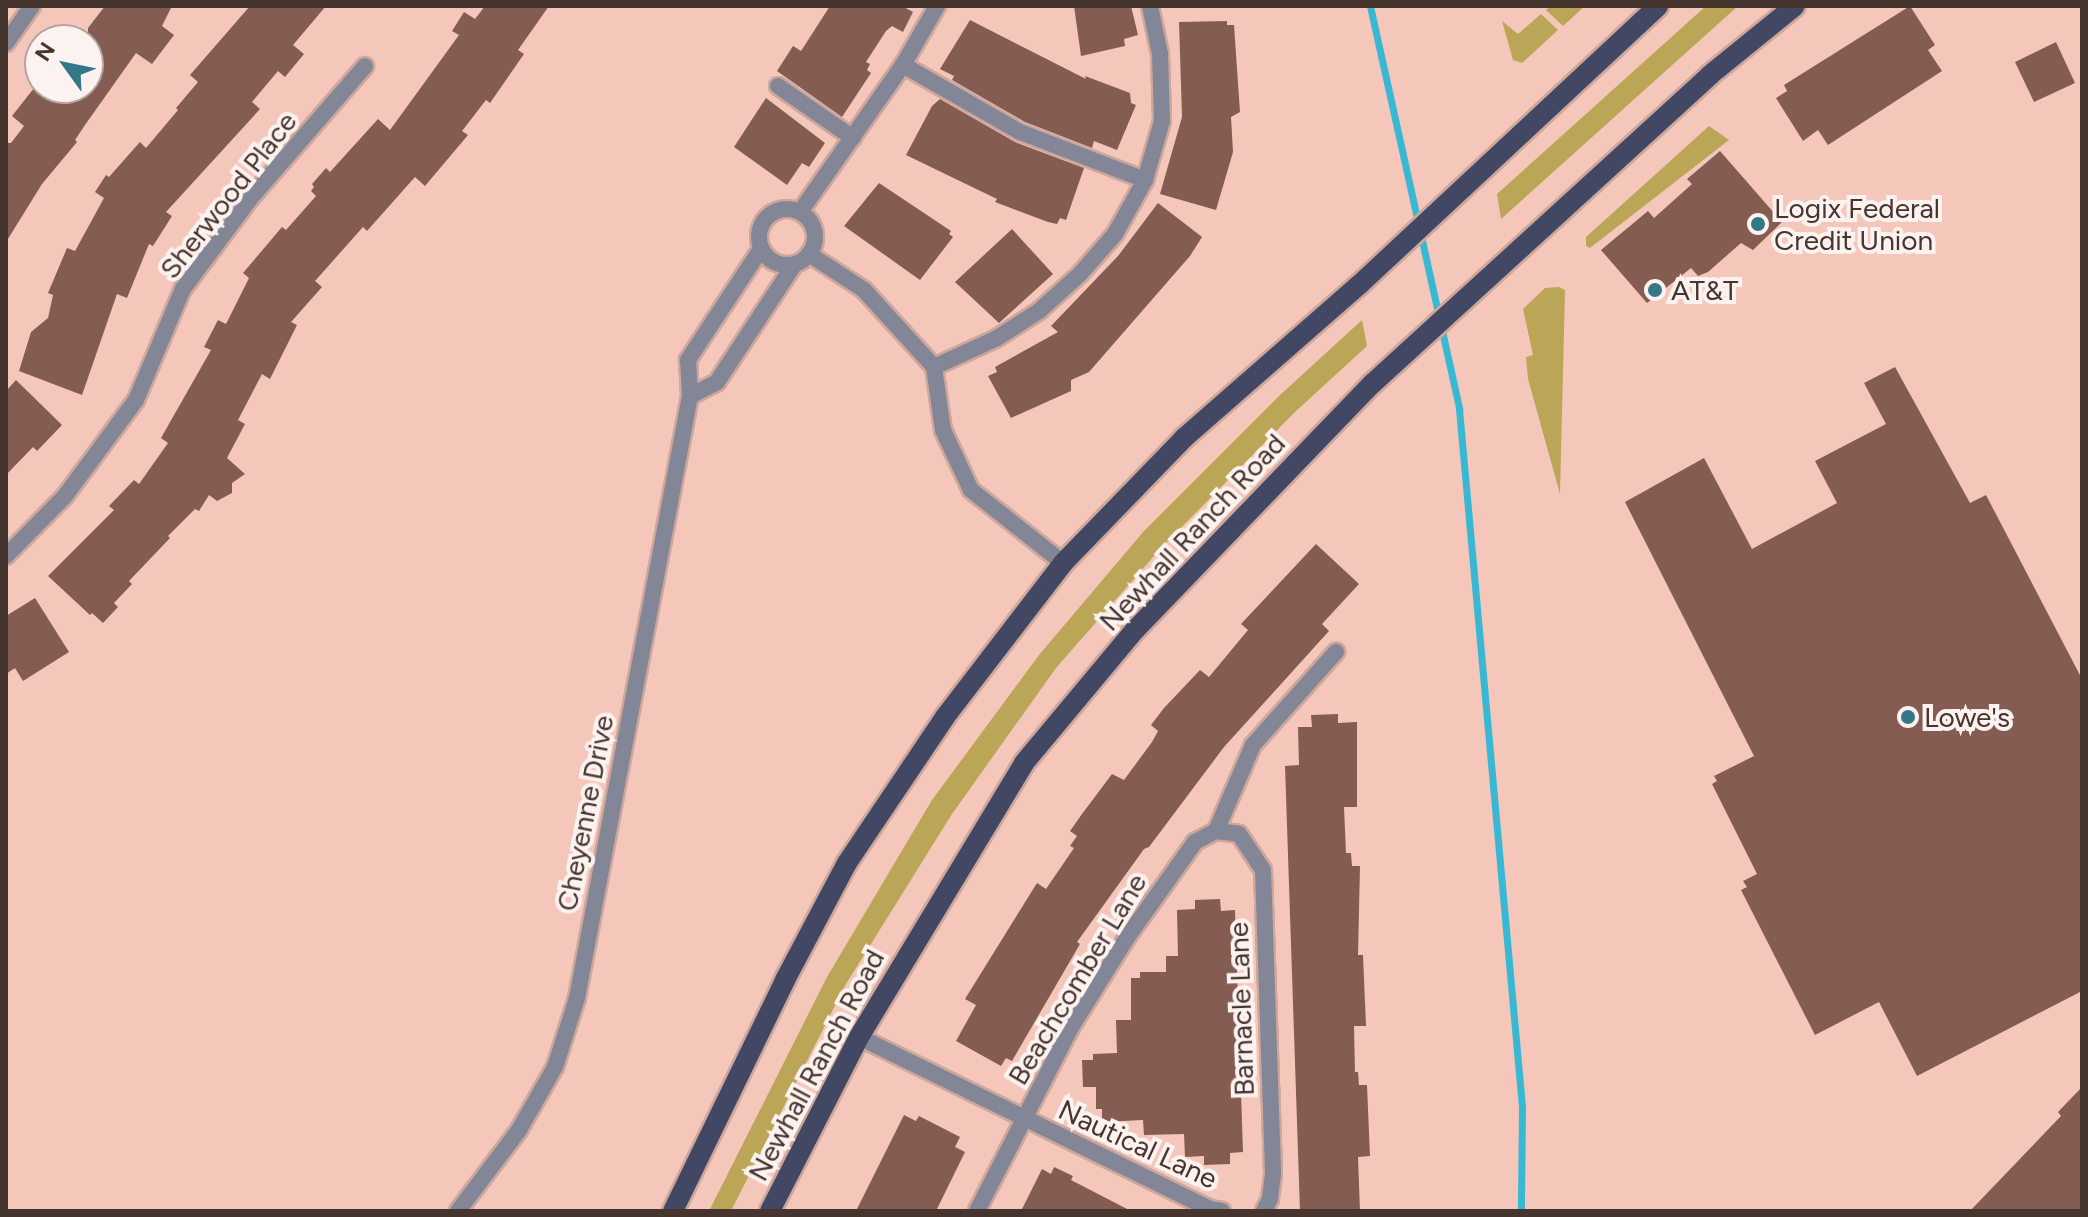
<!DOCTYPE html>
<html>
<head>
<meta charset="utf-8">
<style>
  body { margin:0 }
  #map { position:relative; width:2088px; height:1217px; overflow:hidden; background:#f5c7bb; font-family:Figtree,sans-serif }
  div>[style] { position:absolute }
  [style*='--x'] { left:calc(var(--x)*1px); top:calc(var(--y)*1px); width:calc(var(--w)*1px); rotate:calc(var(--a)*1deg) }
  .green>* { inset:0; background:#baa656 }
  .stream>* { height:7px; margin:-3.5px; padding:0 3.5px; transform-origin:3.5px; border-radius:3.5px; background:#38b8d3 }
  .building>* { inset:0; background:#845c52 }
  .roads { filter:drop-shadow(2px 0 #cea79c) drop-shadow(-2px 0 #cea79c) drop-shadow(0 2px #cea79c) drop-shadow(0 -2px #cea79c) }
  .minor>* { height:16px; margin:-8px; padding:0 8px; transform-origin:8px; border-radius:8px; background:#828696 }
  .minor>.ring { margin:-8px; padding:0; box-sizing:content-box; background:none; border:16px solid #828696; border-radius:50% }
  .primary>* { height:20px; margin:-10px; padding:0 10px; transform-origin:10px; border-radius:10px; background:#424763 }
  .dots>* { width:22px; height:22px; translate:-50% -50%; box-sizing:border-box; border:4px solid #fcf2ef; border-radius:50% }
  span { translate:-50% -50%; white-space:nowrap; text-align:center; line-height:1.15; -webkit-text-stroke:8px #fcf2ef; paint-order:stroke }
  .street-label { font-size:28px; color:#46342f }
  .poi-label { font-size:28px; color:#46342f }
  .left { translate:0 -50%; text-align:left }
  .frame { position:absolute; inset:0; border:8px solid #46342f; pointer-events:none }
  .north { position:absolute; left:24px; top:24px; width:80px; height:80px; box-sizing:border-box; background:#fcf2ef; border:2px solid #b3a6a2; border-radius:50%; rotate:303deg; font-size:22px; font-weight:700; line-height:32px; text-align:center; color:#46342f }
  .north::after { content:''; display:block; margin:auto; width:28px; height:36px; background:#347888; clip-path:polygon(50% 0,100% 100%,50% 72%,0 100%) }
</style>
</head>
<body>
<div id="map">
  <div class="green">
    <div style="clip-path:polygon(1550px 6px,1585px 6px,1563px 26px,1546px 10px)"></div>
    <div style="clip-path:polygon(1706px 6px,1738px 6px,1501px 219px,1497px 194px)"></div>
    <div style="clip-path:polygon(1541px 14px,1558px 30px,1522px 63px,1513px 60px,1502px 21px,1518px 34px)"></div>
    <div style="clip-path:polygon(1709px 126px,1729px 140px,1590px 248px,1586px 246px,1586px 237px)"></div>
    <div style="clip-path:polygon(1559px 287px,1565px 290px,1560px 494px,1528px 379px,1526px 357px,1533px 355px,1523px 309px,1545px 288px)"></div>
    <div style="clip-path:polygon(1362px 320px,1367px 346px,1295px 412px,1161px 548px,1056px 668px,952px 814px,846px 984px,731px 1211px,709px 1211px,827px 977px,932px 800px,1039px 655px,1144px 531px,1279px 396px)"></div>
  </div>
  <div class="stream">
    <div style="--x:1370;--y:6;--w:413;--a:77.5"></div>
    <div style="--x:1459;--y:409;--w:701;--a:84.84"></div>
    <div style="--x:1522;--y:1107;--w:104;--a:90.6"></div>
  </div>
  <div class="building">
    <div style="clip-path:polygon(105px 6px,172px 6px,162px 26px,174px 35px,152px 64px,136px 53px,85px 125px,75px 140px,77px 142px,42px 184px,6px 242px,6px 143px,11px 143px,24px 126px,12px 116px,34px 88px,88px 88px,88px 28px)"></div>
    <div style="clip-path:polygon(250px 6px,326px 6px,293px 45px,304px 54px,285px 77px,278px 71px,252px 102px,260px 109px,166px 212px,172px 216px,153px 246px,149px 244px,127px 298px,117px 294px,82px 395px,19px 371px,31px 332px,48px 318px,53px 295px,48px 293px,67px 248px,75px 251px,104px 198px,95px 192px,106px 175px,109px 177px,140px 142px,146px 148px,178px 110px,176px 108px,198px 82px,190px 75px)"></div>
    <div style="clip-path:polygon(485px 6px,549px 6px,518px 50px,524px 54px,490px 103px,486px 100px,462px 131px,468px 135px,425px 186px,415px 177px,367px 231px,363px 227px,315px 281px,322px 287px,291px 322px,297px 325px,270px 379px,262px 374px,238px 420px,245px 424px,227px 458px,245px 474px,232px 483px,232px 493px,217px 501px,209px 495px,199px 511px,195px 509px,168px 536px,170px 538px,129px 581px,132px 584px,114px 603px,118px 607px,103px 623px,92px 613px,90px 615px,48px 576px,114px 510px,109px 506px,134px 480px,139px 484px,168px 443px,161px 438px,211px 350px,204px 347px,218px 320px,226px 324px,249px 278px,243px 273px,282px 227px,286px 230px,316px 196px,311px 191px,314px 187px,312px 184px,326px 168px,330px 172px,378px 119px,390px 130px,459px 35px,452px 31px,464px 12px,475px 19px)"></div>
    <div style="clip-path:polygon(830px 6px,902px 6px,913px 12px,903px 32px,892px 26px,886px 31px,866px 62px,870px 64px,867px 70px,871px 73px,842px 117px,777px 71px,793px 46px,801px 51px)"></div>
    <div style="clip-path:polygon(1074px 6px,1131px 6px,1138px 35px,1124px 39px,1125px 46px,1081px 56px)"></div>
    <div style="clip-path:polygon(1910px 6px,1935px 45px,1928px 50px,1942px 71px,1828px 145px,1818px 130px,1803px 141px,1776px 98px,1787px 91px,1784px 85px)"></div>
    <div style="clip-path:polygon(970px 20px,1086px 79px,1085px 76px,1130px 93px,1131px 103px,1136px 105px,1117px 150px,1094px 141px,1092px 148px,1025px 122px,952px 80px,954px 76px,940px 69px)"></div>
    <div style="clip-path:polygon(1227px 21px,1227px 25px,1234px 25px,1240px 112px,1231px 117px,1233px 152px,1216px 210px,1160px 194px,1182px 117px,1179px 22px)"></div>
    <div style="clip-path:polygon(2056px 42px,2075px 83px,2034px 102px,2015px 62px)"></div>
    <div style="clip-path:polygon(766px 98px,825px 143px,809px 167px,802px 163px,787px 185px,734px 147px)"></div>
    <div style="clip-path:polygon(940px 99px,1015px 142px,1084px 168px,1066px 220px,1060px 218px,1057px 224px,1048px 222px,995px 202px,997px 199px,906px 155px,932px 106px)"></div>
    <div style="clip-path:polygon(1720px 151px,1782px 222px,1753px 250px,1741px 243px,1708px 272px,1698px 276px,1691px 268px,1647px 303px,1601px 250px,1648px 211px,1654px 218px,1692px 184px,1687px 179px)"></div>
    <div style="clip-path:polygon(879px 183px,951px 231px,949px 234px,953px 237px,920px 280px,844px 226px)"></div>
    <div style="clip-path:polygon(1158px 203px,1202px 237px,1190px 256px,1089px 372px,1071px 380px,1071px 391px,1011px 418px,988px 376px,997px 372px,995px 367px,1058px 332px,1051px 326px,1118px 256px)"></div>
    <div style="clip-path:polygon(1012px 229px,1053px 274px,999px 323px,955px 282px)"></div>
    <div style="clip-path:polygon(1895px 367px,1970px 503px,1986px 495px,2082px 679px,2082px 991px,1917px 1076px,1879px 1002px,1815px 1035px,1741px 890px,1747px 887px,1743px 881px,1757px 874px,1712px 784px,1717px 781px,1714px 776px,1754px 756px,1625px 502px,1704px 458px,1752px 549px,1837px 503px,1815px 461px,1886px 424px,1864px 383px)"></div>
    <div style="clip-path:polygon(16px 380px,62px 425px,37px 451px,33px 447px,6px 475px,6px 391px)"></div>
    <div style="clip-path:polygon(1316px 544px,1359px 584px,1322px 624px,1329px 631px,1224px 747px,1149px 847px,1144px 849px,1077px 942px,1080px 944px,1012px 1061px,1006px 1058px,1001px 1066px,956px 1041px,976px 1005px,965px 999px,1037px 883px,1046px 889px,1074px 848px,1070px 846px,1077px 836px,1070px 831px,1082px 814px,1112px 774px,1124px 780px,1152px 742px,1158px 731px,1151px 725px,1164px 708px,1200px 670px,1209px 677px,1248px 630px,1241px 624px)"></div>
    <div style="clip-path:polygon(35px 598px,69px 652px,23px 681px,15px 668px,6px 674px,6px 616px)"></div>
    <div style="clip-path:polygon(1338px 714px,1338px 723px,1357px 722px,1357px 807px,1344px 807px,1346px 853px,1351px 853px,1352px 866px,1360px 866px,1358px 955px,1363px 955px,1366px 1026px,1354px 1026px,1355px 1072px,1358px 1072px,1359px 1085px,1367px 1085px,1370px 1156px,1358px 1157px,1360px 1211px,1300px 1211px,1285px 766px,1299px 765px,1298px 727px,1312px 727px,1311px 715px)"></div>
    <div style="clip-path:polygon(1220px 899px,1221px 911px,1235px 910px,1243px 1152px,1230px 1153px,1230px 1164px,1204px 1165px,1204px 1156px,1185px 1157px,1184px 1134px,1144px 1135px,1143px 1120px,1102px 1122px,1102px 1109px,1096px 1109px,1096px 1087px,1083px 1087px,1082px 1060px,1093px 1060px,1093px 1054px,1117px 1053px,1116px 1020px,1131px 1020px,1131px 978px,1140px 978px,1140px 972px,1166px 972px,1166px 956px,1178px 956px,1177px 910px,1195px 909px,1195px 900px)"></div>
    <div style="clip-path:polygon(2082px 1087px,2082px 1211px,1970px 1211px,2061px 1116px,2058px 1112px)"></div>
    <div style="clip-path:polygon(904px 1115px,916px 1121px,919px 1116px,960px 1137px,955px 1147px,965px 1152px,936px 1211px,856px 1211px)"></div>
    <div style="clip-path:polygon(1054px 1167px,1073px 1176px,1071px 1180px,1131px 1211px,1021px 1211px,1042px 1169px,1051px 1174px)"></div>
  </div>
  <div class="roads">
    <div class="minor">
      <div style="--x:6;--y:43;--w:45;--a:-54.9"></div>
      <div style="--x:903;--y:65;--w:135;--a:29.8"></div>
      <div style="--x:1020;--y:132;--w:134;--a:21"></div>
      <div style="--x:778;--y:86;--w:91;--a:34.7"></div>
      <div class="ring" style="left:759px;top:209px;width:40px;height:40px"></div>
      <div style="--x:800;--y:212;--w:179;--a:-55"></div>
      <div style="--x:903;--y:65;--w:68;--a:-60"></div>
      <div style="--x:809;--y:254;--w:66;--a:33.2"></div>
      <div style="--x:864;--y:290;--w:104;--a:47.7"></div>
      <div style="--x:934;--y:367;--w:64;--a:81.9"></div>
      <div style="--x:943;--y:430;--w:66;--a:65"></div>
      <div style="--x:971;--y:490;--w:117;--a:38.4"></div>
      <div style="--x:934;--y:367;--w:69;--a:-24.7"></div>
      <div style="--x:997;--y:338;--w:50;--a:-32.7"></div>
      <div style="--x:1039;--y:311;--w:55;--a:-42.1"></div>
      <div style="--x:1080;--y:274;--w:53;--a:-48.8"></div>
      <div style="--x:1115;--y:234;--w:62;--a:-60.9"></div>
      <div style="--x:1145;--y:180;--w:61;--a:-73.9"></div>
      <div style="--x:1162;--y:121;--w:67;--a:-91.7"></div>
      <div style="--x:1160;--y:54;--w:49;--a:-101.8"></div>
      <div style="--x:690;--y:396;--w:30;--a:-27"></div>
      <div style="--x:717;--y:382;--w:140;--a:-56.7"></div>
      <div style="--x:6;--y:556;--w:84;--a:-45.5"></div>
      <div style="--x:65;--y:496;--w:119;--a:-53.5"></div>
      <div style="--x:136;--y:400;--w:121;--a:-67.1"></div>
      <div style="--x:183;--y:289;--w:111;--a:-53.4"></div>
      <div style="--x:249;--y:200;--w:177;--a:-49.1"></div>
      <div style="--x:1216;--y:831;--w:23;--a:7"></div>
      <div style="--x:1239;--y:834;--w:43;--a:56.3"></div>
      <div style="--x:1263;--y:870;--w:304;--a:88.1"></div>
      <div style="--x:1273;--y:1174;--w:25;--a:97"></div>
      <div style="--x:1270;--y:1199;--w:13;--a:117"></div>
      <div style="--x:1216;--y:831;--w:94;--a:-66.7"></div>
      <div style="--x:1253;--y:745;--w:125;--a:-48.3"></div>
      <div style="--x:859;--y:1037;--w:391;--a:26.1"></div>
      <div style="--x:1210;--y:1209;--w:12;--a:9"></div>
      <div style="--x:458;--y:1211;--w:101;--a:-53"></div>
      <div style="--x:519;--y:1130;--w:73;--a:-60.3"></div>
      <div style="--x:555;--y:1067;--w:72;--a:-72.3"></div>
      <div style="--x:577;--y:998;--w:613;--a:-79.37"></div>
      <div style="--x:690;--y:396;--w:36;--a:-93"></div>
      <div style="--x:688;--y:360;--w:133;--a:-56.7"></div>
      <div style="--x:977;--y:1211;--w:204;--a:-62.9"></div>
      <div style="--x:1070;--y:1029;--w:106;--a:-58.1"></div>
      <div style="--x:1126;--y:939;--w:119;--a:-54.6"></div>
      <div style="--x:1195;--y:842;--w:24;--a:-28"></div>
    </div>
    <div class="primary">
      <div style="--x:673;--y:1211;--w:257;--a:-64.1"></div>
      <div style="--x:785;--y:980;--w:132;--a:-62.1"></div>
      <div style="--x:847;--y:863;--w:176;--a:-56.1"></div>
      <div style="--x:945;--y:717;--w:194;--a:-52.5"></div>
      <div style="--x:1063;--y:563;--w:174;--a:-45.9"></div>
      <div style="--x:1184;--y:438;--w:232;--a:-41.2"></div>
      <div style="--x:1359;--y:285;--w:409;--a:-43"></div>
      <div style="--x:770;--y:1211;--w:195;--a:-62.9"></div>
      <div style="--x:859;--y:1037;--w:320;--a:-58.9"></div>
      <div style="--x:1024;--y:763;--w:173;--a:-50.2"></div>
      <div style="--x:1135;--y:630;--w:342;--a:-46.1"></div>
      <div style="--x:1372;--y:384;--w:458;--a:-42.4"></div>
      <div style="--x:1710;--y:75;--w:109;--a:-39.1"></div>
    </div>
  </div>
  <div class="dots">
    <div style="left:1758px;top:224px;background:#347888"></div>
    <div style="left:1655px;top:290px;background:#347888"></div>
    <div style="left:1908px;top:717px;background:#347888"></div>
  </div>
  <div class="street-label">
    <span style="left:228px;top:195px;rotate:-52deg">Sherwood Place</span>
    <span style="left:1192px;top:532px;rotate:-47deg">Newhall Ranch Road</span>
    <span style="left:585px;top:813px;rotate:-79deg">Cheyenne Drive</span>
    <span style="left:1077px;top:979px;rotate:-59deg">Beachcomber Lane</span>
    <span style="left:1241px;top:1009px;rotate:-92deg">Barnacle Lane</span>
    <span style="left:816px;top:1065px;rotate:-62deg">Newhall Ranch Road</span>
    <span style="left:1138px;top:1144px;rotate:25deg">Nautical Lane</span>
  </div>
  <div class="poi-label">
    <span class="left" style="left:1774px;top:224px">Logix Federal<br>Credit Union</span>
    <span class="left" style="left:1671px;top:290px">AT&amp;T</span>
    <span class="left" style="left:1924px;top:717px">Lowe's</span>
  </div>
  <div class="frame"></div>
  <div class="north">N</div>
</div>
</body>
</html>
